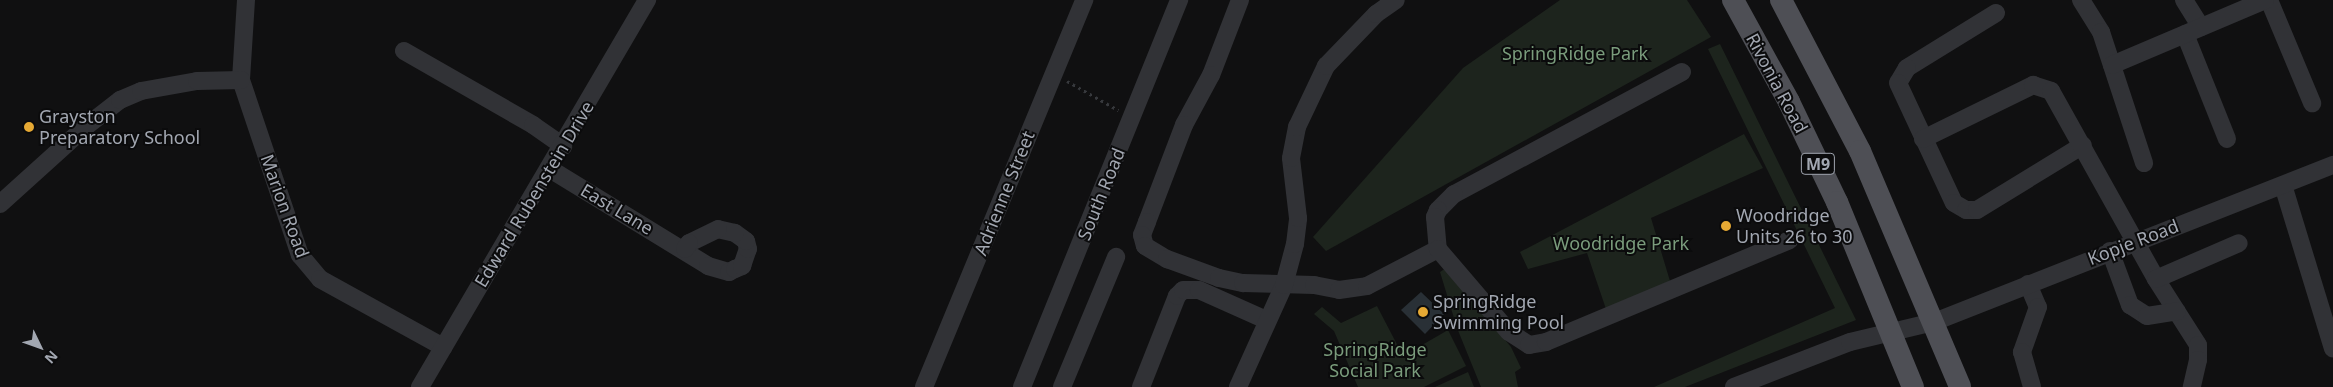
<!DOCTYPE html>
<html>
<head>
<meta charset="utf-8">
<style>
  body { margin:0 }
  #map { position:relative; width:2333px; height:387px; overflow:hidden; background:#101011; font-family:"Noto Sans",sans-serif }
  div>[style] { position:absolute }
  [style*='--x'] { left:calc(var(--x)*1px); top:calc(var(--y)*1px); width:calc(var(--w)*1px); rotate:calc(var(--a)*1deg) }
  .green>* { inset:0; background:#1d241d }
  .water>* { inset:0; background:#293036 }
  .path>* { height:3px; margin-top:-1.5px; transform-origin:0; background:repeating-linear-gradient(90deg,#37393d 0 2.5px,transparent 0 6.5px) }
  .minor>* { height:18px; margin:-9px; padding:0 9px; transform-origin:9px; border-radius:9px; background:#313236 }
  .major>* { height:22px; margin:-11px; padding:0 11px; transform-origin:11px; border-radius:11px; background:#4e4f55 }
  .dots>* { width:14px; height:14px; translate:-50% -50%; box-sizing:border-box; border:2px solid #0b0b0c; border-radius:50% }
  span { translate:-50% -50%; white-space:nowrap; text-align:center; line-height:1.15; -webkit-text-stroke:4px #0b0b0c; paint-order:stroke }
  .shield-label span { padding:1px 4px; background:#0b0b0c; border:1px solid; border-radius:4px; -webkit-text-stroke-width:0 }
  .shield-label { font-size:16px; color:#a2a7b1; font-weight:700 }
  .park-label { font-size:18px; color:#7a9c7c }
  .street-label { font-size:18px; color:#a2a7b1 }
  .poi-label { font-size:18px; color:#a2a7b1 }
  .left { translate:0 -50%; text-align:left }
  .north { position:absolute; left:15px; top:322px; width:50px; height:50px; -webkit-text-stroke:4px #0b0b0c; paint-order:stroke; rotate:132deg; font-size:14px; font-weight:700; line-height:20px; text-align:center; color:#a2a7b1 }
  .north::after { content:''; display:block; margin:auto; width:18px; height:22px; background:#a2a7b1; clip-path:polygon(50% 0,100% 100%,50% 72%,0 100%) }
</style>
</head>
<body>
<div id="map">
  <div class="green">
    <div style="clip-path:polygon(1560px 0,1687px 0,1711px 37px,1326px 251px,1313px 237px,1463px 68px)"></div>
    <div style="clip-path:polygon(1720px 44px,1856px 320px,1685px 387px,1654px 387px,1835px 308px,1708px 49px)"></div>
    <div style="clip-path:polygon(1744px 134px,1763px 168px,1651px 218px,1670px 281px,1606px 309px,1587px 253px,1528px 269px,1520px 252px)"></div>
    <div style="clip-path:polygon(1446px 268px,1511px 347px,1521px 368px,1515px 372px,1518px 387px,1481px 387px,1457px 328px,1440px 272px)"></div>
    <div style="clip-path:polygon(1377px 306px,1403px 356px,1448px 330px,1466px 366px,1424px 387px,1358px 387px,1334px 331px,1314px 314px,1322px 307px,1341px 323px)"></div>
    <div style="clip-path:polygon(1468px 372px,1474px 387px,1435px 387px)"></div>
  </div>
  <div class="water">
    <div style="clip-path:polygon(1421px 292px,1444px 314px,1425px 334px,1401px 310px)"></div>
  </div>
  <div class="path">
    <div style="--x:1067;--y:81;--w:59;--a:29.6"></div>
  </div>
  <div class="minor">
    <div style="--x:246;--y:0;--w:80;--a:93.6"></div>
    <div style="--x:241;--y:80;--w:185;--a:71.4"></div>
    <div style="--x:300;--y:255;--w:31;--a:50"></div>
    <div style="--x:320;--y:279;--w:141;--a:28.9"></div>
    <div style="--x:1240;--y:0;--w:80;--a:111.1"></div>
    <div style="--x:1211;--y:75;--w:57;--a:118.4"></div>
    <div style="--x:1184;--y:125;--w:104;--a:110.9"></div>
    <div style="--x:1147;--y:222;--w:14;--a:111"></div>
    <div style="--x:1142;--y:235;--w:11;--a:75"></div>
    <div style="--x:1145;--y:246;--w:26;--a:31"></div>
    <div style="--x:1167;--y:259;--w:55;--a:20.1"></div>
    <div style="--x:1219;--y:278;--w:25;--a:12"></div>
    <div style="--x:1243;--y:283;--w:71;--a:1.6"></div>
    <div style="--x:1314;--y:285;--w:25;--a:11"></div>
    <div style="--x:1339;--y:290;--w:28;--a:-8"></div>
    <div style="--x:1367;--y:286;--w:80;--a:-27.5"></div>
    <div style="--x:2081;--y:0;--w:38;--a:58"></div>
    <div style="--x:2101;--y:32;--w:138;--a:71.8"></div>
    <div style="--x:2184;--y:0;--w:32;--a:58"></div>
    <div style="--x:2269;--y:0;--w:112;--a:67.3"></div>
    <div style="--x:1996;--y:13;--w:105;--a:148.3"></div>
    <div style="--x:1907;--y:68;--w:17;--a:121"></div>
    <div style="--x:1898;--y:83;--w:132;--a:65"></div>
    <div style="--x:1954;--y:203;--w:14;--a:30"></div>
    <div style="--x:1966;--y:210;--w:11;--a:0"></div>
    <div style="--x:1977;--y:210;--w:124;--a:-31.5"></div>
    <div style="--x:2185;--y:34;--w:113;--a:68.2"></div>
    <div style="--x:404;--y:51;--w:149;--a:29.8"></div>
    <div style="--x:533;--y:125;--w:37;--a:35"></div>
    <div style="--x:2112;--y:65;--w:166;--a:-23"></div>
    <div style="--x:1682;--y:72;--w:259;--a:151.8"></div>
    <div style="--x:1454;--y:194;--w:23;--a:135"></div>
    <div style="--x:1438;--y:210;--w:8;--a:113"></div>
    <div style="--x:1435;--y:217;--w:32;--a:85"></div>
    <div style="--x:1438;--y:249;--w:109;--a:49.5"></div>
    <div style="--x:1509;--y:332;--w:24;--a:33"></div>
    <div style="--x:1529;--y:345;--w:17;--a:-10"></div>
    <div style="--x:1546;--y:342;--w:264;--a:-22.7"></div>
    <div style="--x:1923;--y:139;--w:123;--a:-26.1"></div>
    <div style="--x:2033;--y:85;--w:19;--a:18"></div>
    <div style="--x:2051;--y:91;--w:215;--a:60.8"></div>
    <div style="--x:2156;--y:279;--w:78;--a:57.5"></div>
    <div style="--x:2198;--y:345;--w:15;--a:90"></div>
    <div style="--x:2198;--y:360;--w:28;--a:103"></div>
    <div style="--x:550;--y:169;--w:185;--a:31.5"></div>
    <div style="--x:708;--y:266;--w:22;--a:16"></div>
    <div style="--x:729;--y:272;--w:7;--a:-27"></div>
    <div style="--x:735;--y:269;--w:8;--a:-23"></div>
    <div style="--x:742;--y:266;--w:18;--a:-71"></div>
    <div style="--x:748;--y:249;--w:8;--a:-104"></div>
    <div style="--x:746;--y:241;--w:14;--a:-144"></div>
    <div style="--x:735;--y:233;--w:17;--a:-167"></div>
    <div style="--x:718;--y:229;--w:32;--a:154"></div>
    <div style="--x:689;--y:243;--w:7;--a:124"></div>
    <div style="--x:2283;--y:185;--w:171;--a:73"></div>
    <div style="--x:0;--y:204;--w:113;--a:-42.1"></div>
    <div style="--x:84;--y:128;--w:46;--a:-37.9"></div>
    <div style="--x:120;--y:100;--w:23;--a:-23"></div>
    <div style="--x:141;--y:91;--w:57;--a:-10.1"></div>
    <div style="--x:197;--y:81;--w:44;--a:-1.3"></div>
    <div style="--x:2110;--y:251;--w:58;--a:69.7"></div>
    <div style="--x:2130;--y:305;--w:20;--a:33"></div>
    <div style="--x:2147;--y:316;--w:30;--a:-9"></div>
    <div style="--x:2156;--y:279;--w:90;--a:-23.4"></div>
    <div style="--x:2028;--y:284;--w:25;--a:67"></div>
    <div style="--x:2038;--y:307;--w:48;--a:109.6"></div>
    <div style="--x:2022;--y:352;--w:36;--a:74"></div>
    <div style="--x:420;--y:387;--w:449;--a:-59.6"></div>
    <div style="--x:924;--y:387;--w:419;--a:-67.5"></div>
    <div style="--x:1022;--y:387;--w:418;--a:-67.9"></div>
    <div style="--x:1062;--y:387;--w:141;--a:-67.4"></div>
    <div style="--x:1141;--y:387;--w:98;--a:-68.4"></div>
    <div style="--x:1177;--y:296;--w:8;--a:-45"></div>
    <div style="--x:1183;--y:290;--w:16;--a:0"></div>
    <div style="--x:1199;--y:290;--w:73;--a:24.1"></div>
    <div style="--x:1238;--y:387;--w:112;--a:-65.7"></div>
    <div style="--x:1284;--y:285;--w:42;--a:-75"></div>
    <div style="--x:1295;--y:244;--w:26;--a:-83"></div>
    <div style="--x:1298;--y:218;--w:60;--a:-96.7"></div>
    <div style="--x:1291;--y:158;--w:32;--a:-79"></div>
    <div style="--x:1297;--y:127;--w:68;--a:-64.6"></div>
    <div style="--x:1326;--y:66;--w:72;--a:-46.1"></div>
    <div style="--x:1376;--y:14;--w:24;--a:-35"></div>
    <div style="--x:1734;--y:387;--w:124;--a:-21.2"></div>
    <div style="--x:1850;--y:342;--w:86;--a:-13.4"></div>
    <div style="--x:1934;--y:322;--w:429;--a:-21.5"></div>
  </div>
  <div class="major">
    <div style="--x:1733;--y:0;--w:116;--a:61.2"></div>
    <div style="--x:1789;--y:102;--w:111;--a:64.4"></div>
    <div style="--x:1837;--y:202;--w:200;--a:67.7"></div>
    <div style="--x:1781;--y:0;--w:170;--a:62.4"></div>
    <div style="--x:1860;--y:151;--w:256;--a:67"></div>
  </div>
  <div class="dots">
    <div style="left:29px;top:127px;background:#e6a934"></div>
    <div style="left:1726px;top:226px;background:#e6a934"></div>
    <div style="left:1423px;top:312px;background:#e6a934"></div>
  </div>
  <div class="shield-label">
    <span style="left:1818px;top:164px">M9</span>
  </div>
  <div class="park-label">
    <span style="left:1575px;top:53px">SpringRidge Park</span>
    <span style="left:1621px;top:243px">Woodridge Park</span>
    <span style="left:1375px;top:360px">SpringRidge<br>Social Park</span>
  </div>
  <div class="street-label">
    <span style="left:1777px;top:83px;rotate:62deg">Rivonia Road</span>
    <span style="left:1004px;top:193px;rotate:-68deg">Adrienne Street</span>
    <span style="left:534px;top:194px;rotate:-59deg">Edward Rubenstein Drive</span>
    <span style="left:1101px;top:194px;rotate:-68deg">South Road</span>
    <span style="left:285px;top:206px;rotate:70deg">Marion Road</span>
    <span style="left:617px;top:209px;rotate:31deg">East Lane</span>
    <span style="left:2133px;top:242px;rotate:-21deg">Kopje Road</span>
  </div>
  <div class="poi-label">
    <span class="left" style="left:39px;top:127px">Grayston<br>Preparatory School</span>
    <span class="left" style="left:1736px;top:226px">Woodridge<br>Units 26 to 30</span>
    <span class="left" style="left:1433px;top:312px">SpringRidge<br>Swimming Pool</span>
  </div>
  <div class="north">N</div>
</div>
</body>
</html>
